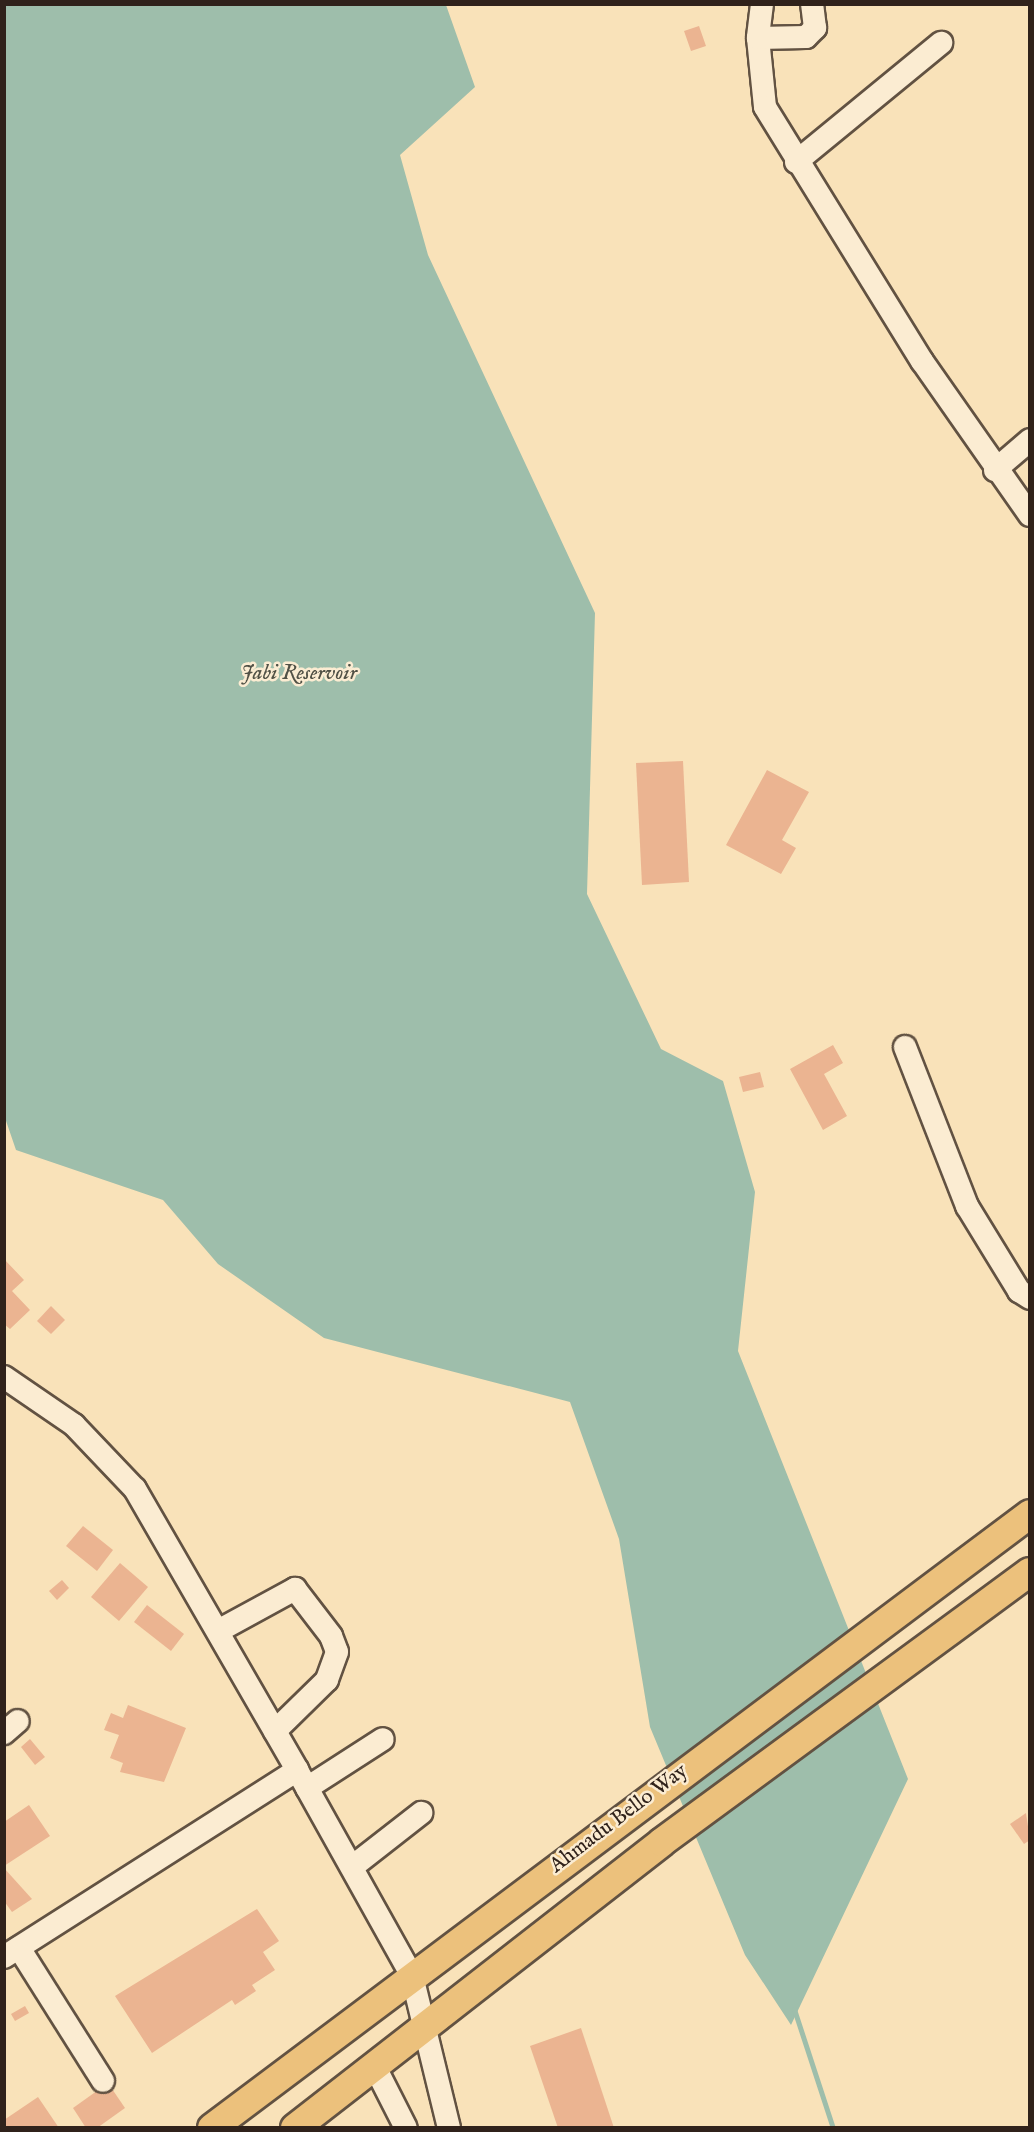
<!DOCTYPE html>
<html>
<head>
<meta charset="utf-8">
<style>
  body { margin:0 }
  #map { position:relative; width:1034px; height:2132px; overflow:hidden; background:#f9e2b9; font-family:"IM FELL English",serif }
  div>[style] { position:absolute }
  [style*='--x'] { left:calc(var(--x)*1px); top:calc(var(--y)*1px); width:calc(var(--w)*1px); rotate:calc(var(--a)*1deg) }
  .water>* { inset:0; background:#9ebeab }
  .stream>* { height:5px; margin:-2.5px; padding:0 2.5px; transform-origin:2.5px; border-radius:2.5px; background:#9ebeab }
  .building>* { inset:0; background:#ebb491 }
  .roads { filter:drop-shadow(2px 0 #625242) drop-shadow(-2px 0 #625242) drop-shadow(0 2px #625242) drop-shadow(0 -2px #625242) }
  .minor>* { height:22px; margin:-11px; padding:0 11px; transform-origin:11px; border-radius:11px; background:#fbecd2 }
  .major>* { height:28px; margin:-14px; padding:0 14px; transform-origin:14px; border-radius:14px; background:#ecc17c }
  span { translate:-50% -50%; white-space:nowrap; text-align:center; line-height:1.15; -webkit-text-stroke:5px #fbecd2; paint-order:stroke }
  .street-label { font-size:21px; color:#30221b }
  .water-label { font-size:22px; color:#515146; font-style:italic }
  .frame { position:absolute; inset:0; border:6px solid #30221b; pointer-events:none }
</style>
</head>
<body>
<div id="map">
  <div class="water">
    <div style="clip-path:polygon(4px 5px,446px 5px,475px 87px,400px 155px,428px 255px,595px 613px,587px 894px,661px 1049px,723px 1081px,755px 1192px,738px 1351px,908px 1779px,791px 2025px,745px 1955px,650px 1727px,619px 1539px,570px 1402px,324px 1338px,218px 1264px,163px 1200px,16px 1150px,4px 1115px)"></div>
  </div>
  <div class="stream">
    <div style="--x:794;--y:2009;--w:125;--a:71.9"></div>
  </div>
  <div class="building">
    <div style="clip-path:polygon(699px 26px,706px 46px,691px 51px,684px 31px)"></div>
    <div style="clip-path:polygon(683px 761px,689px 882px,642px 885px,636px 763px)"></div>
    <div style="clip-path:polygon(767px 770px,809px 792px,782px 840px,796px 848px,781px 874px,726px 845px)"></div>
    <div style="clip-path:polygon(833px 1045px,843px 1063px,824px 1074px,847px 1116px,823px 1130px,790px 1069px)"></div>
    <div style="clip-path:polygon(760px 1072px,764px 1087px,743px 1092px,739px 1077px)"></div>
    <div style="clip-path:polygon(4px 1259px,24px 1280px,12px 1291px,30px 1310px,10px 1329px,4px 1324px)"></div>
    <div style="clip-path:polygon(51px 1306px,65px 1320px,51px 1334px,37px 1321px)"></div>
    <div style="clip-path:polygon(83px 1526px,113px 1550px,97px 1571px,66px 1546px)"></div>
    <div style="clip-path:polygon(120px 1563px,148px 1587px,119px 1621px,91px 1597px)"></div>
    <div style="clip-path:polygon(62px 1580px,69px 1588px,57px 1600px,49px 1591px)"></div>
    <div style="clip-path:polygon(147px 1605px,184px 1634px,171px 1651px,134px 1622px)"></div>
    <div style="clip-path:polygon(128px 1705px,186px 1728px,164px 1782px,120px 1772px,123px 1763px,110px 1758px,119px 1735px,104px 1730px,111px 1713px,123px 1718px)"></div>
    <div style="clip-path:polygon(30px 1739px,45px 1757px,35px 1765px,21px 1747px)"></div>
    <div style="clip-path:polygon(29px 1805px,50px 1836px,4px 1866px,4px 1822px)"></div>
    <div style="clip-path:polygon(1026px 1813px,1030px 1840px,1024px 1844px,1010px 1824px)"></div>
    <div style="clip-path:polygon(4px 1868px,32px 1899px,12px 1912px,4px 1901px)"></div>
    <div style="clip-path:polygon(257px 1909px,279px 1941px,263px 1952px,275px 1970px,252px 1985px,256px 1991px,235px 2005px,232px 2000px,152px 2053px,115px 1996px)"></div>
    <div style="clip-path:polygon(25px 2006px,29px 2013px,15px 2021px,11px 2014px)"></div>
    <div style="clip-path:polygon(581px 2028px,614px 2128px,558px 2128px,530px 2046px)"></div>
    <div style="clip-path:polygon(108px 2083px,125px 2108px,97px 2128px,86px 2128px,73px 2108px)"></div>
    <div style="clip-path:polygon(38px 2097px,59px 2128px,4px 2128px,4px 2120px)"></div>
  </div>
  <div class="roads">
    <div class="minor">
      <div style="--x:762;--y:4;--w:34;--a:97"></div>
      <div style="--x:758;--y:38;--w:69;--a:84.2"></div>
      <div style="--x:765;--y:107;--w:299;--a:58.3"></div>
      <div style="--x:922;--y:361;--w:188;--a:55"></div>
      <div style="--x:758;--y:38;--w:48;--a:-1.2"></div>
      <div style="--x:806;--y:37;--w:13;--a:-45"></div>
      <div style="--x:815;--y:28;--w:24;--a:-97"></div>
      <div style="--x:796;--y:162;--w:188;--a:-39.4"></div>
      <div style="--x:995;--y:470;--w:46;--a:-40.6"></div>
      <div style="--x:905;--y:1047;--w:171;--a:68.7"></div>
      <div style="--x:967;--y:1206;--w:100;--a:58.5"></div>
      <div style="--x:1019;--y:1291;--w:13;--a:32"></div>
      <div style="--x:4;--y:1377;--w:85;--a:34.4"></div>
      <div style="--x:74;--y:1425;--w:88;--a:46.4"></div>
      <div style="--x:135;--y:1489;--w:324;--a:60"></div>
      <div style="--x:218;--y:1631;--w:88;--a:-28.6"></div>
      <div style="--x:295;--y:1589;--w:59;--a:52.5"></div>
      <div style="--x:331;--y:1636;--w:17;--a:69"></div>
      <div style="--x:337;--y:1652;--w:30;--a:110"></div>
      <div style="--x:327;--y:1680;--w:73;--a:135.6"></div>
      <div style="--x:4;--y:1733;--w:18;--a:-41"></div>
      <div style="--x:307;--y:1788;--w:90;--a:-32.8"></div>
      <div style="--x:352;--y:1867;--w:88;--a:-38"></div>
      <div style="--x:19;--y:1948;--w:157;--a:57.7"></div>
      <div style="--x:4;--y:1957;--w:348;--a:-32.5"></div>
      <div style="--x:297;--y:1770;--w:236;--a:60.8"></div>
      <div style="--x:412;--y:1976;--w:156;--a:76.3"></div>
      <div style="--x:375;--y:2067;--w:68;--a:63.1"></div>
    </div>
    <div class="major">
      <div style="--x:212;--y:2128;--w:1023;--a:-36.89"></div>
      <div style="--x:295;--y:2128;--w:465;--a:-37.9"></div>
      <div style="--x:662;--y:1842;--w:456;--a:-36.3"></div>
    </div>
  </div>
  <div class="street-label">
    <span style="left:619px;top:1819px;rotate:-37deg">Ahmadu Bello Way</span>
  </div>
  <div class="water-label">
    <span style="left:299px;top:674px">Jabi Reservoir</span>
  </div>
  <div class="frame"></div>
</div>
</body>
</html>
